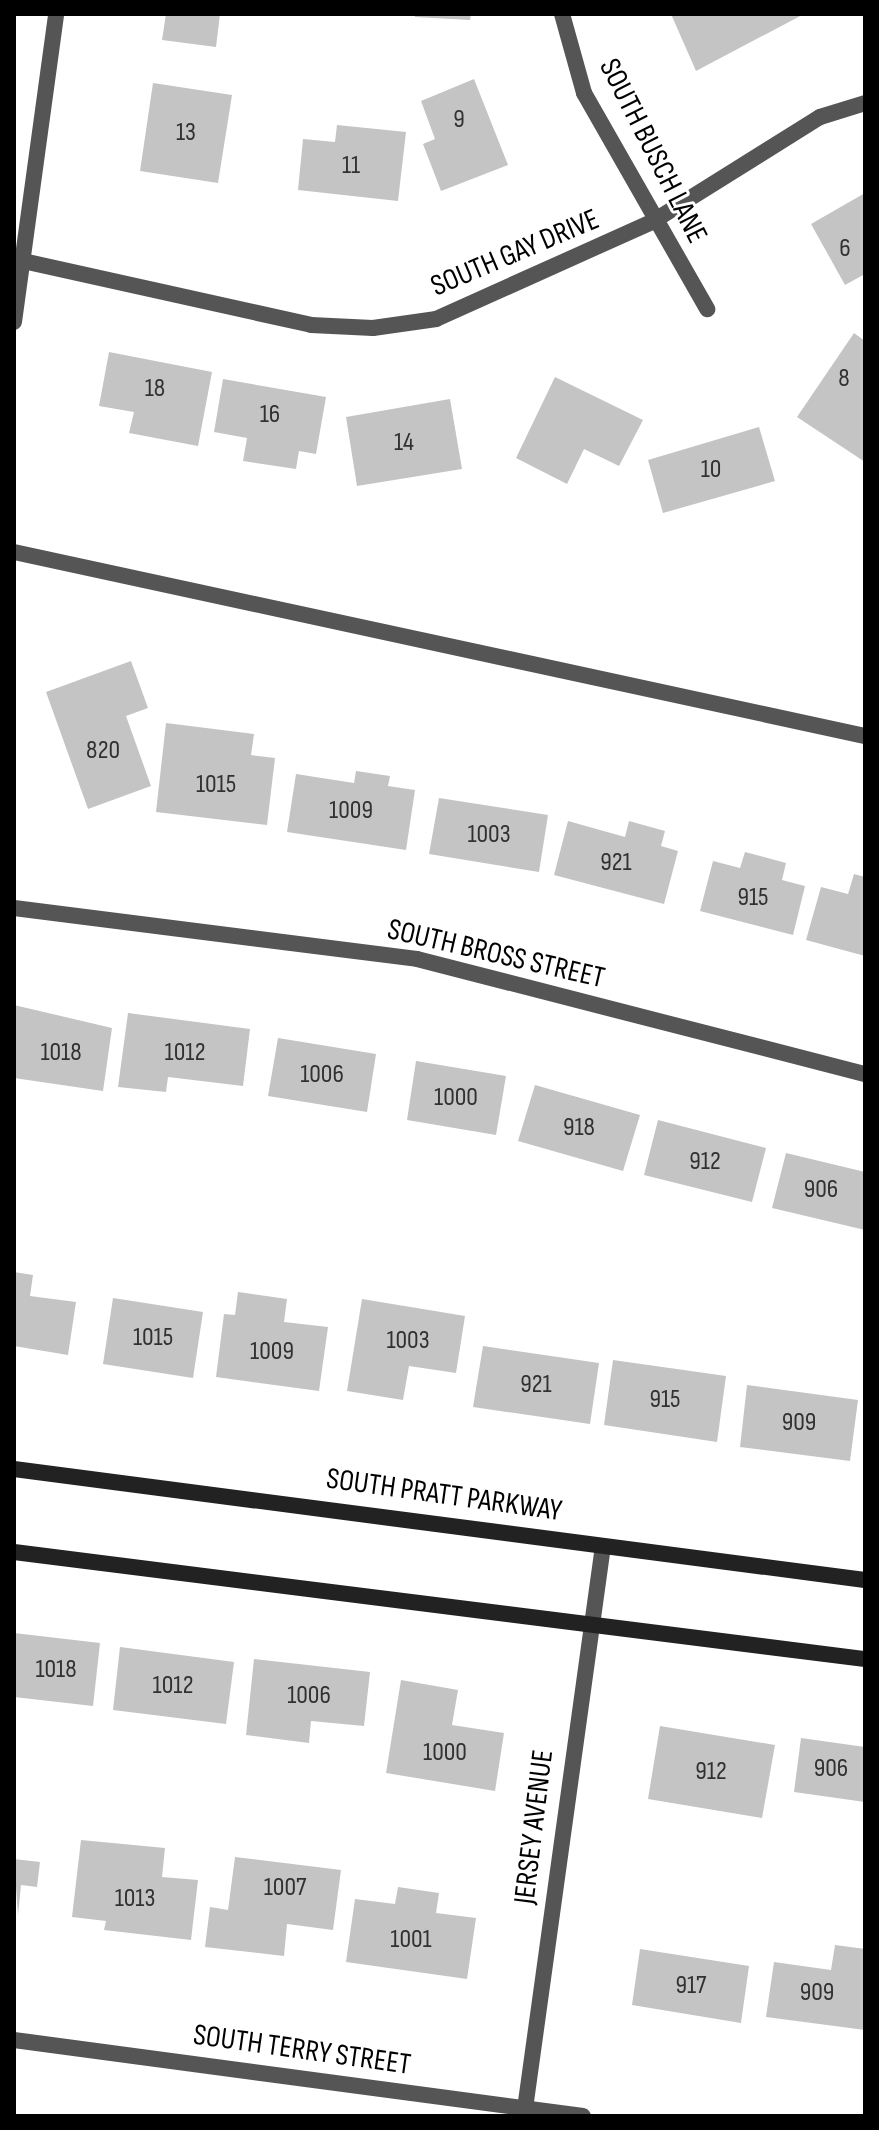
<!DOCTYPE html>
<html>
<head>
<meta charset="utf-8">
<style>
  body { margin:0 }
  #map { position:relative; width:879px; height:2130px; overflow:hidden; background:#fff; font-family:"Sofia Sans Condensed",sans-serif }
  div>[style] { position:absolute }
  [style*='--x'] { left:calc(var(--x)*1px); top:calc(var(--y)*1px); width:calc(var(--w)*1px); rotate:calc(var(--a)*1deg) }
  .building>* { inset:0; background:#c4c4c4 }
  .lane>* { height:16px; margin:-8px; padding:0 8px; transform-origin:8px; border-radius:8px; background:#555 }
  .street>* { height:16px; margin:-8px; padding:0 8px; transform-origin:8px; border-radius:8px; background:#555 }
  .secondary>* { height:16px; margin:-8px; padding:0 8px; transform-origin:8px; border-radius:8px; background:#222 }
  span { translate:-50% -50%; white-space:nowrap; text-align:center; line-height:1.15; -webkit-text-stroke:6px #fff; paint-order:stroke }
  .number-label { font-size:26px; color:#313131 }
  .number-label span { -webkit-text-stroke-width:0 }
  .street-label { font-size:30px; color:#000 }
  .frame { position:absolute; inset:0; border:16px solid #000; pointer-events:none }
</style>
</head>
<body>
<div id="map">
  <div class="building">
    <div style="clip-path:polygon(166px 14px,220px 14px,216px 47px,162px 40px)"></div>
    <div style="clip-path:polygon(415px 14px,471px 14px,470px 20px,415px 17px)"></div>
    <div style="clip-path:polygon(671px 14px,804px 14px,696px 71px)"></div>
    <div style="clip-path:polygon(474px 79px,508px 165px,441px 191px,423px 144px,435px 139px,421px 101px)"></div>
    <div style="clip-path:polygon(153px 83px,232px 95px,218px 183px,140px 171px)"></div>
    <div style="clip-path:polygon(337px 125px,406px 132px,398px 201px,298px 190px,303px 139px,335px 142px)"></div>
    <div style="clip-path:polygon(865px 193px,865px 274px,845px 285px,811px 224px)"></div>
    <div style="clip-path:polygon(854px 333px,865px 341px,865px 462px,797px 417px)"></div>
    <div style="clip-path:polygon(109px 352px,212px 372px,198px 446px,129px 433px,134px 412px,99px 406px)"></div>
    <div style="clip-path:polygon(555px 377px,643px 420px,619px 466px,584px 449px,567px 484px,516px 458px)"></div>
    <div style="clip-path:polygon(223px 379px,326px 397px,316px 454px,299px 451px,296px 469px,243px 461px,247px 438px,214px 432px)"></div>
    <div style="clip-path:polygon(450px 399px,462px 469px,357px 486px,346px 417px)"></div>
    <div style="clip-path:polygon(759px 427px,775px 481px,663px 513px,648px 460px)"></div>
    <div style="clip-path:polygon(131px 661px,148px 708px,126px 716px,151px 786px,88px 809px,46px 692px)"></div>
    <div style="clip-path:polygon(166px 723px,254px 734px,251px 755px,275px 758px,267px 825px,156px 812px)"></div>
    <div style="clip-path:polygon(356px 771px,390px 776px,388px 786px,415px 790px,406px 850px,287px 832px,296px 774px,354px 783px)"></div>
    <div style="clip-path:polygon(439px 798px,548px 815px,539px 872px,429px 854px)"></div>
    <div style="clip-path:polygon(568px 821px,625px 837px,629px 821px,665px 831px,661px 846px,678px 851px,664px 904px,554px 875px)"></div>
    <div style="clip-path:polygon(745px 852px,786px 863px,782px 880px,805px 886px,793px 935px,700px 911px,713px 861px,740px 868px)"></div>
    <div style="clip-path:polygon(854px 874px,865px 877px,865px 956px,806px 940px,821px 887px,848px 894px)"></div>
    <div style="clip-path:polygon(14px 1005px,112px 1028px,103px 1091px,14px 1078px)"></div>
    <div style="clip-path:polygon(128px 1013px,250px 1029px,243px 1086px,168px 1077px,166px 1092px,118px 1087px)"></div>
    <div style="clip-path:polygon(278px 1038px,376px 1054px,367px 1112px,268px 1096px)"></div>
    <div style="clip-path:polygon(416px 1061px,506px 1076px,496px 1135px,407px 1120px)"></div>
    <div style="clip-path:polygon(535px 1085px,640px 1115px,623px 1171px,518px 1141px)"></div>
    <div style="clip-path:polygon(658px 1120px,766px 1148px,752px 1202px,644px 1175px)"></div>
    <div style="clip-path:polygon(786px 1153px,865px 1172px,865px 1230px,772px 1208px)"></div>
    <div style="clip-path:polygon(14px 1272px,33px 1275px,30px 1296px,76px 1302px,68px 1355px,14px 1346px)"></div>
    <div style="clip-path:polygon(238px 1292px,287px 1299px,284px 1322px,328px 1327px,319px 1391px,216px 1377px,224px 1314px,235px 1315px)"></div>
    <div style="clip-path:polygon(113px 1298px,203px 1312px,193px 1378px,103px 1364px)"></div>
    <div style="clip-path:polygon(362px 1299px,465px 1316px,456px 1373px,409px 1366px,403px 1400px,347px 1391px)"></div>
    <div style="clip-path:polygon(483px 1346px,599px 1363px,590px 1424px,473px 1407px)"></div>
    <div style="clip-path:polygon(613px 1360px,726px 1376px,717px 1442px,604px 1425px)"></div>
    <div style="clip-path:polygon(747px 1385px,858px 1400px,850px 1461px,740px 1447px)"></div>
    <div style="clip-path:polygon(14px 1633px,100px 1643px,93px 1706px,14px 1697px)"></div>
    <div style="clip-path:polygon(120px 1647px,234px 1662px,226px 1724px,113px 1710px)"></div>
    <div style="clip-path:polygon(254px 1659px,370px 1672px,364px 1726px,311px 1721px,309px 1743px,246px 1735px)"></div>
    <div style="clip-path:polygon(401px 1680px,458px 1690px,452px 1725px,504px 1733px,495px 1791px,386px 1773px)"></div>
    <div style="clip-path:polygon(660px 1726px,775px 1745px,762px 1818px,648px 1799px)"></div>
    <div style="clip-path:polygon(801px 1738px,865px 1747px,865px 1802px,794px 1792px)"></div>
    <div style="clip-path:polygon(81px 1840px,165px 1848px,162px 1877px,198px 1880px,191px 1940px,104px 1930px,106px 1921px,72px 1917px)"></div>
    <div style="clip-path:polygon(235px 1857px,341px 1870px,333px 1930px,287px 1924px,284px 1956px,205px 1947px,210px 1907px,228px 1910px)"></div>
    <div style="clip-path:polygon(14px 1859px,40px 1862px,37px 1887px,21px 1885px,18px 1915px)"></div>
    <div style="clip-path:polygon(398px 1887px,439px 1893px,436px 1913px,476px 1918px,467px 1979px,346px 1962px,355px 1899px,395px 1904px)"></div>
    <div style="clip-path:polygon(835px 1945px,865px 1949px,865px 2030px,766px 2017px,774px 1962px,831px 1970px)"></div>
    <div style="clip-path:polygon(640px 1949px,749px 1966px,741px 2023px,632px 2005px)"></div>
  </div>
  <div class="lane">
    <div style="--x:14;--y:552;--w:871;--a:12.2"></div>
  </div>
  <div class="street">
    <div style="--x:562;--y:14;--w:82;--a:74.4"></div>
    <div style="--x:584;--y:93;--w:249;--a:60.3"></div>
    <div style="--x:14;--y:259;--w:304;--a:12.5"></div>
    <div style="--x:311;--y:325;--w:62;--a:2.8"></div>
    <div style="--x:373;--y:328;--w:64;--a:-8.1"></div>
    <div style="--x:436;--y:319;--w:237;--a:-24.2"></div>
    <div style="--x:652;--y:222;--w:198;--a:-32"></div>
    <div style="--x:820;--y:117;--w:47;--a:-17.3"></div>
    <div style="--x:14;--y:322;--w:311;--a:-82.2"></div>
    <div style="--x:14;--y:908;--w:406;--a:7.2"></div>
    <div style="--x:417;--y:959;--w:463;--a:14.4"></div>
    <div style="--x:14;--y:2040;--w:574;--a:7.61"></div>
    <div style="--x:524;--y:2116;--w:575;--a:-82.11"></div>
  </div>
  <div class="secondary">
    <div style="--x:14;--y:1469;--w:858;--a:7.43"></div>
    <div style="--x:14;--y:1552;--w:858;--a:7.17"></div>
  </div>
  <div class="number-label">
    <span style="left:459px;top:120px">9</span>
    <span style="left:186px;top:133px">13</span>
    <span style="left:351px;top:166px">11</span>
    <span style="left:845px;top:249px">6</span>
    <span style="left:844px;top:379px">8</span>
    <span style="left:155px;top:389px">18</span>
    <span style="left:270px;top:415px">16</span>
    <span style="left:404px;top:443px">14</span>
    <span style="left:711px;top:470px">10</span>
    <span style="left:103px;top:751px">820</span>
    <span style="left:216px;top:785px">1015</span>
    <span style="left:351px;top:811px">1009</span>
    <span style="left:489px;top:835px">1003</span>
    <span style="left:616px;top:863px">921</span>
    <span style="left:753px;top:898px">915</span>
    <span style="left:61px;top:1053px">1018</span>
    <span style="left:185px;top:1053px">1012</span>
    <span style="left:322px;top:1075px">1006</span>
    <span style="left:456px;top:1098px">1000</span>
    <span style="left:579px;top:1128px">918</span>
    <span style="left:705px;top:1162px">912</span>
    <span style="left:821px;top:1190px">906</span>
    <span style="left:153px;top:1338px">1015</span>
    <span style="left:408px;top:1341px">1003</span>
    <span style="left:272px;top:1352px">1009</span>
    <span style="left:536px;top:1385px">921</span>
    <span style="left:665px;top:1400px">915</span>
    <span style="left:799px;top:1423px">909</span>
    <span style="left:56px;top:1670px">1018</span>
    <span style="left:173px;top:1686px">1012</span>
    <span style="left:309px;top:1696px">1006</span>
    <span style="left:445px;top:1753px">1000</span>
    <span style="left:831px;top:1769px">906</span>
    <span style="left:711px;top:1772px">912</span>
    <span style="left:285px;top:1888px">1007</span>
    <span style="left:135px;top:1899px">1013</span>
    <span style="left:411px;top:1940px">1001</span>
    <span style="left:691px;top:1986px">917</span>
    <span style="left:817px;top:1993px">909</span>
  </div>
  <div class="street-label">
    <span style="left:653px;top:151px;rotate:63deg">SOUTH BUSCH LANE</span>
    <span style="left:515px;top:253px;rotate:-23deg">SOUTH GAY DRIVE</span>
    <span style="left:496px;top:954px;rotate:13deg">SOUTH BROSS STREET</span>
    <span style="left:444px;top:1495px;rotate:8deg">SOUTH PRATT PARKWAY</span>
    <span style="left:534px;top:1827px;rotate:-83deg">JERSEY AVENUE</span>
    <span style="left:302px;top:2050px;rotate:8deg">SOUTH TERRY STREET</span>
  </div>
  <div class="frame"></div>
</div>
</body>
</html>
